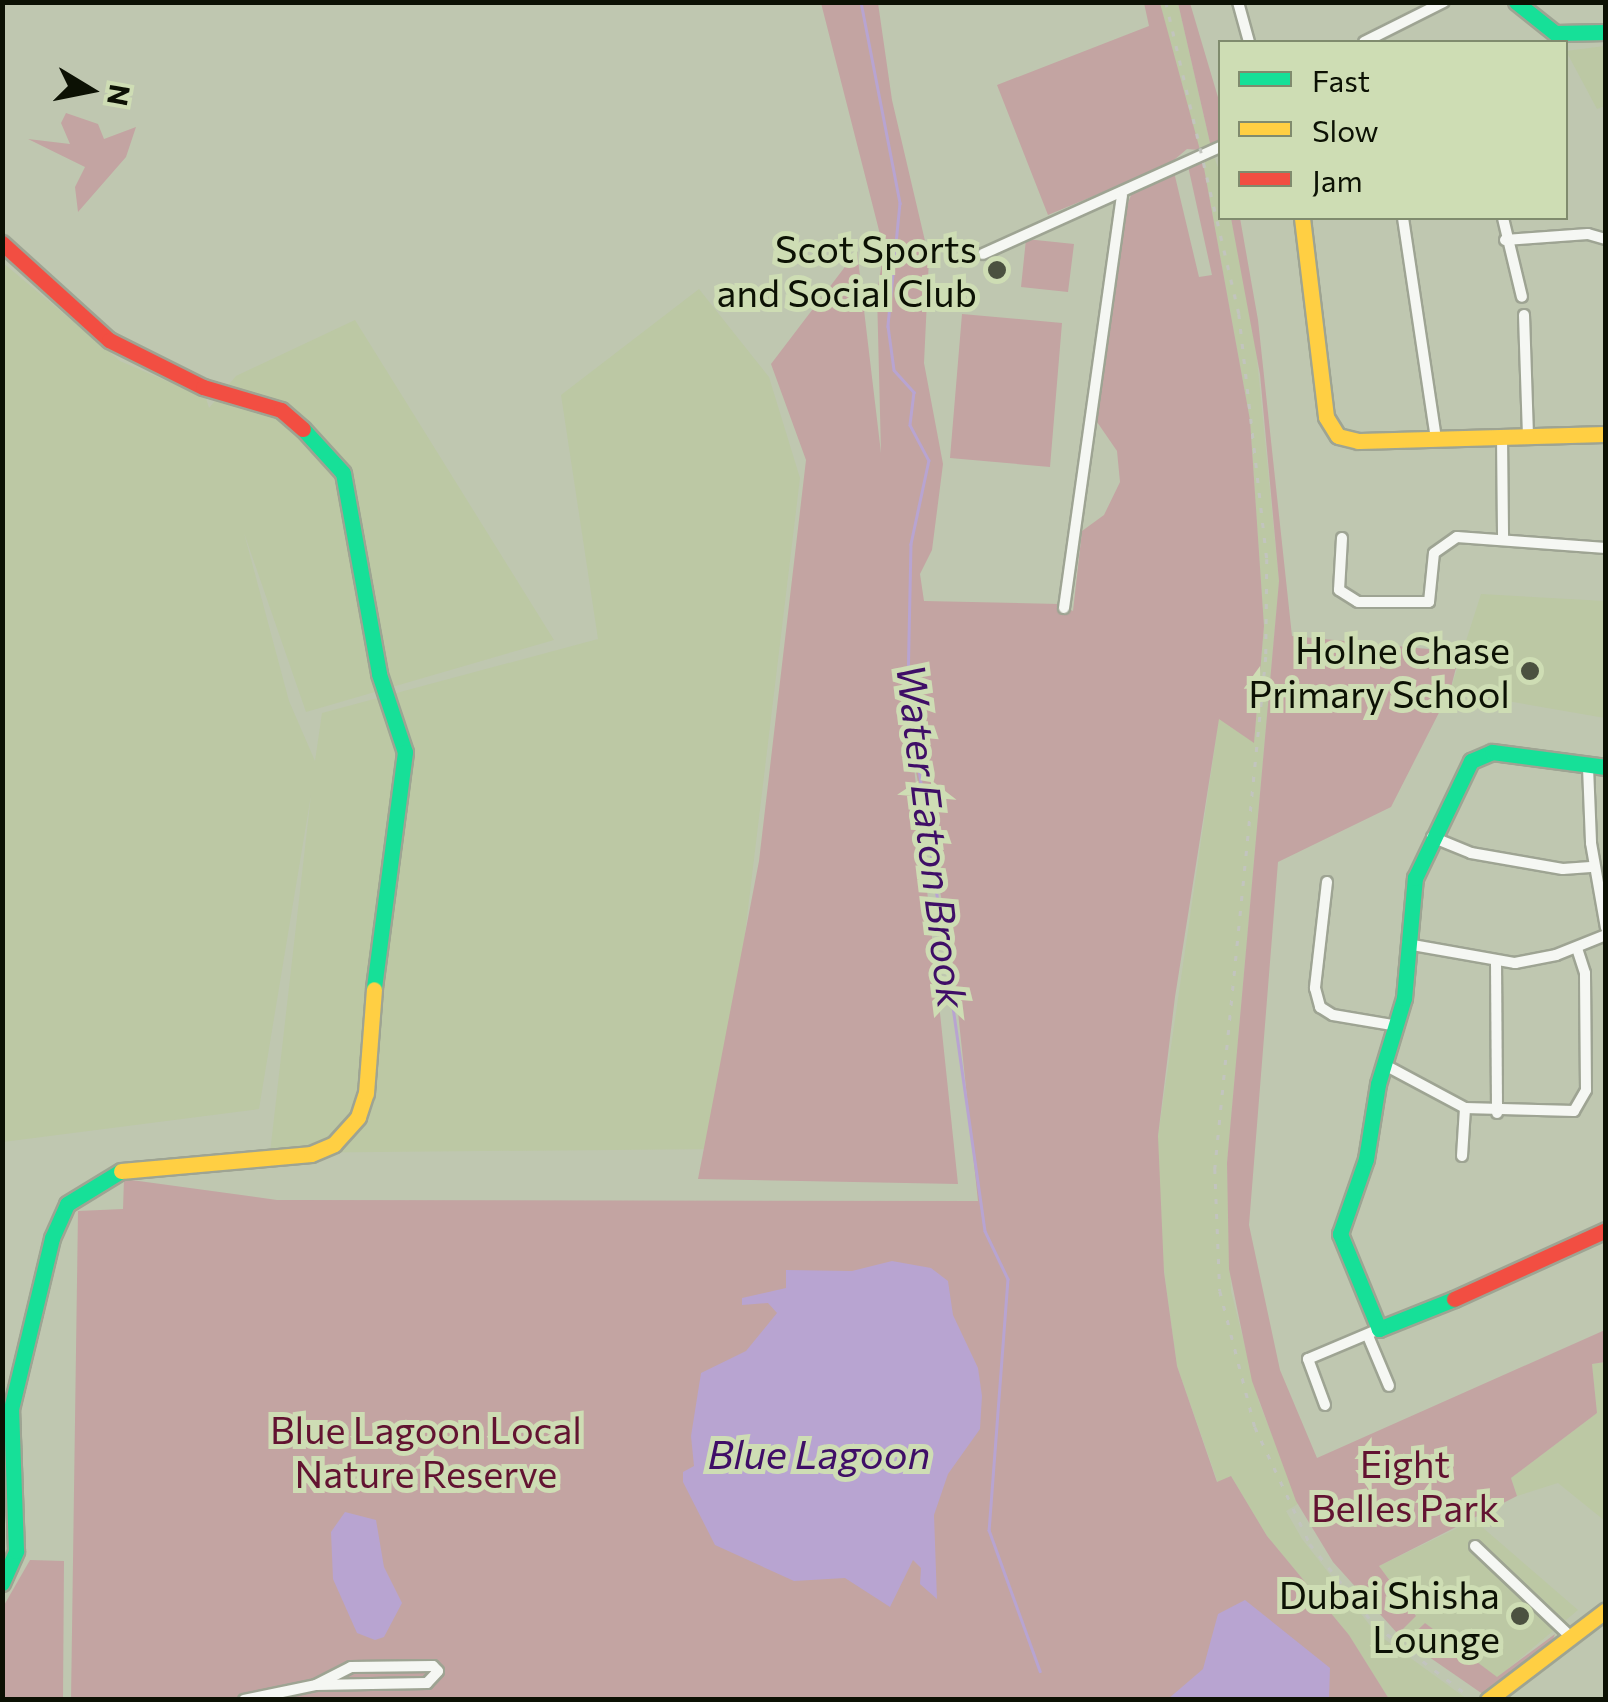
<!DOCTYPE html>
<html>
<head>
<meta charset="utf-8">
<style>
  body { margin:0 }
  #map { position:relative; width:1608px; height:1702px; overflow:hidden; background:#bfc7b0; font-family:Commissioner,sans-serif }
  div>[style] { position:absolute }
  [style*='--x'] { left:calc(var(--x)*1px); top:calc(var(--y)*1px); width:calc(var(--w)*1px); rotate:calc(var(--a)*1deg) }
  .built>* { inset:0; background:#bcc8a4 }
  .green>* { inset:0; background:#c3a4a2 }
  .water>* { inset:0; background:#b8a4d1 }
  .stream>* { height:2.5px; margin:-1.25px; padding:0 1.25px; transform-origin:1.25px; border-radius:1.25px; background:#b8a4d1 }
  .roads { filter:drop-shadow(2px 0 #9ea493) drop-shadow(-2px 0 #9ea493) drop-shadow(0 2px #9ea493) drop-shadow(0 -2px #9ea493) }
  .street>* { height:10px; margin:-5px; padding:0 5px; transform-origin:5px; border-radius:5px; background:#f5f7f3 }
  .fast>* { height:15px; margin:-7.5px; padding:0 7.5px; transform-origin:7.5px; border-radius:7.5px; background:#16e098 }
  .slow>* { height:15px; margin:-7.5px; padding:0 7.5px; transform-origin:7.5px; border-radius:7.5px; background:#ffcf43 }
  .jam>* { height:15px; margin:-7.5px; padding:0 7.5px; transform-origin:7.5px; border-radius:7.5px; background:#f24e42 }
  .rail>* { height:2.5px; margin-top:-1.25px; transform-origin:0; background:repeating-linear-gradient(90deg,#c2c4be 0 5px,transparent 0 15px) }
  .dots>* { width:28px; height:28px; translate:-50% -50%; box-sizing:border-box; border:5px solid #ceddb4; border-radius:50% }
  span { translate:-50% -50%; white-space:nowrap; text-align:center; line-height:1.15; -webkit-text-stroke:10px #ceddb4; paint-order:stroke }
  .poi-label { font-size:38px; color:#0c1104 }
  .right { translate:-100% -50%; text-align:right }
  .park-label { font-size:38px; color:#621331 }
  .water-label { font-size:40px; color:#3f0e67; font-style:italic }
  .frame { position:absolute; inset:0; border:5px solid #0c1104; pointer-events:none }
  .legend { position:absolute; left:1218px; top:40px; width:350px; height:180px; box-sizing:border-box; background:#ceddb4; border:2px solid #808b6e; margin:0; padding:12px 18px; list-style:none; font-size:30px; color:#0c1104 }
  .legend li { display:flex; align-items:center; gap:20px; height:50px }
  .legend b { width:50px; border:2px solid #808b6e }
  .north { position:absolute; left:40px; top:40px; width:100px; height:100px; -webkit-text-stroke:8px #ceddb4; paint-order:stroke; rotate:100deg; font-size:28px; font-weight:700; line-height:40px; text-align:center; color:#0c1104 }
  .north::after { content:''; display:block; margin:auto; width:35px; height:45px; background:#0c1104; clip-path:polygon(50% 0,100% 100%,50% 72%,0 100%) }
</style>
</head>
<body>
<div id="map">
  <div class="built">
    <div style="clip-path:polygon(1160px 3px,1178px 3px,1211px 147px,1200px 150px,1196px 140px)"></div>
    <div style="clip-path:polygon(1605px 46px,1605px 106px,1597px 109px,1566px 51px)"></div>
    <div style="clip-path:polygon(1213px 154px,1220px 173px,1220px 218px,1231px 218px,1255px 340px,1279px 581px,1227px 1163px,1231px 1291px,1259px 1402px,1295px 1494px,1298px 1504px,1286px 1511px,1302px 1539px,1376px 1633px,1467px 1699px,1389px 1699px,1349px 1635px,1267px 1536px,1231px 1476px,1218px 1483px,1177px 1366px,1158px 1226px,1158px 1136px,1219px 718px,1254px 742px,1264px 627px,1250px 420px,1202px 157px)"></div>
    <div style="clip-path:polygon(2px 262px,120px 361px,206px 398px,209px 408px,236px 376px,355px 320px,554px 640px,306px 712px,244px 533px,289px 701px,315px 761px,322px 713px,598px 639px,561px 395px,699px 289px,769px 377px,800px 478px,719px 1149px,270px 1153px,311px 795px,259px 1109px,3px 1142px)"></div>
    <div style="clip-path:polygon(1481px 594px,1605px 601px,1605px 718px,1450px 691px)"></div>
    <div style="clip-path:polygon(1605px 1362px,1605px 1521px,1558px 1483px,1517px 1496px,1511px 1478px,1597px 1413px,1592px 1364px)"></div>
    <div style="clip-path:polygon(1474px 1520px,1578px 1610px,1497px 1678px,1425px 1623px,1406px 1641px,1398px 1634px,1416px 1615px,1379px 1566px)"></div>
  </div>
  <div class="green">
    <div style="clip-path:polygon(821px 3px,878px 3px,892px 100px,929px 258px,924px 363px,943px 464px,932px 550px,920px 574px,924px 601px,1059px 604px,1073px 611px,1082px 531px,1104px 515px,1120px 482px,1117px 451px,1095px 419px,1118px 230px,1131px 195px,1174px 172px,1199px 277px,1212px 275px,1188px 166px,1202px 157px,1250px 420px,1264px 626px,1254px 743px,1219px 719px,1175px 997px,1158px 1136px,1164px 1272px,1177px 1366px,1217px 1482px,1231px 1476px,1267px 1536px,1349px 1635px,1389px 1699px,71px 1700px,78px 1211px,123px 1209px,124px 1179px,277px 1200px,978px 1201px,951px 946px,913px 757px,958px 1184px,698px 1179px,759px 861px,806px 460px,771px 364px,857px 251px,881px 453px,877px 293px,884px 250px)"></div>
    <div style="clip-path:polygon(1144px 3px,1160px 3px,1200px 150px,1187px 149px,1168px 165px,1048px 215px,997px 85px,1149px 26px)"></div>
    <div style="clip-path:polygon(1178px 3px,1190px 3px,1220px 104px,1220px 142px,1211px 147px)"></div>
    <div style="clip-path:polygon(66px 113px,98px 124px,104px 139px,136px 127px,126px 157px,78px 212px,75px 187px,85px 167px,28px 139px,70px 144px,61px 123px)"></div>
    <div style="clip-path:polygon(1231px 218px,1240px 218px,1258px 320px,1292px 636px,1460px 652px,1450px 691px,1391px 807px,1278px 862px,1249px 1225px,1280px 1370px,1317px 1458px,1605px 1330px,1605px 1362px,1592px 1364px,1597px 1413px,1511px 1478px,1517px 1496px,1379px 1566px,1416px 1616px,1398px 1634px,1333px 1562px,1296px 1501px,1252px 1381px,1229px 1269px,1227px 1163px,1279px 581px,1260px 374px)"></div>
    <div style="clip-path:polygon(1026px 239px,1074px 244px,1068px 292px,1021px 287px)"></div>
    <div style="clip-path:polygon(962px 314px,1062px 323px,1050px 467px,950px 458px)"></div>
    <div style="clip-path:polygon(30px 1560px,64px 1561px,63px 1699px,3px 1699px,3px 1607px)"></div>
    <div style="clip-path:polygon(1425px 1623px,1497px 1677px,1555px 1634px,1551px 1645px,1487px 1697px,1406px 1641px)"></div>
  </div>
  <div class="water">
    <div style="clip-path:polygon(892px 1261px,931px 1268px,948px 1281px,953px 1315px,978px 1368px,982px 1396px,980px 1429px,948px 1474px,934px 1515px,937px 1599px,920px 1584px,921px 1568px,913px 1560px,890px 1607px,845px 1578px,794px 1581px,715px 1545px,683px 1482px,683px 1472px,694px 1466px,691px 1436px,701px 1373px,746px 1351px,777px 1313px,768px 1303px,742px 1305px,742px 1298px,786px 1288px,786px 1270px,852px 1271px)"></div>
    <div style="clip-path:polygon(345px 1512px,376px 1520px,384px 1567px,402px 1603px,384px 1637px,375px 1640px,357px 1633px,333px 1579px,331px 1532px)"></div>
    <div style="clip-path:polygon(1245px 1600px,1330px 1668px,1329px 1699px,1168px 1699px,1203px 1669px,1218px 1614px)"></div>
  </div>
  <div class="stream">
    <div style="--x:861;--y:2;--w:205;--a:79"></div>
    <div style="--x:900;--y:203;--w:124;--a:95.6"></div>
    <div style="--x:888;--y:326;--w:44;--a:82.2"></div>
    <div style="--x:894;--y:370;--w:30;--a:48"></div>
    <div style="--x:914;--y:392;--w:33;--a:97"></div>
    <div style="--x:910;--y:425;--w:40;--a:62"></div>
    <div style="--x:929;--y:460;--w:86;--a:102.1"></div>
    <div style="--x:911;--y:544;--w:148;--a:91.2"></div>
    <div style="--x:908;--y:692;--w:544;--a:81.87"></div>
    <div style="--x:985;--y:1231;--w:53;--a:64.4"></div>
    <div style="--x:1008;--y:1279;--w:252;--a:94.3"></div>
    <div style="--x:989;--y:1530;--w:150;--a:70.1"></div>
  </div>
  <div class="roads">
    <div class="street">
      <div style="--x:1238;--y:2;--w:41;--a:74.6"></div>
      <div style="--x:1364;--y:42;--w:89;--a:-26.6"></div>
      <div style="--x:1403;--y:218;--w:223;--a:81.5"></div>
      <div style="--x:1503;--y:218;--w:81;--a:76.5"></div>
      <div style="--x:1505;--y:240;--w:83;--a:-4.1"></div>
      <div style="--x:1588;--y:234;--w:19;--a:16"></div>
      <div style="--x:983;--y:254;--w:260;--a:-24.3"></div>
      <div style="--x:1524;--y:315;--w:121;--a:88.1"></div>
      <div style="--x:1502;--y:437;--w:103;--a:89.4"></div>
      <div style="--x:1342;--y:538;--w:52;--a:93.3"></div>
      <div style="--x:1339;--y:590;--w:22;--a:32"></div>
      <div style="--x:1358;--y:602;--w:71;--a:0"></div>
      <div style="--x:1429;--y:602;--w:49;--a:-84.2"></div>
      <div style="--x:1434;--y:553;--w:28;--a:-35"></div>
      <div style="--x:1457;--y:537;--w:149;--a:4.2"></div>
      <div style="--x:1064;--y:608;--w:417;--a:-82"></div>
      <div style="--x:1588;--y:767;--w:76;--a:87.7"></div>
      <div style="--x:1591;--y:843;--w:86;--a:80"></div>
      <div style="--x:1432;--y:837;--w:42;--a:22.3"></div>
      <div style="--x:1471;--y:853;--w:93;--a:9.9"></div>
      <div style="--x:1563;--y:869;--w:31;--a:-4"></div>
      <div style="--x:1327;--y:882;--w:107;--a:96.5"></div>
      <div style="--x:1315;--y:988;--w:20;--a:75"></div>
      <div style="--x:1320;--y:1007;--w:15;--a:32"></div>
      <div style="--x:1333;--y:1015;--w:66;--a:9.6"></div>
      <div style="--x:1407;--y:944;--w:110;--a:10"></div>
      <div style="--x:1515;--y:963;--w:42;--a:-11"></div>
      <div style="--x:1556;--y:955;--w:54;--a:-21.8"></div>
      <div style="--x:1496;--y:962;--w:151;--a:89.6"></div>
      <div style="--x:1383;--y:1064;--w:93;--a:28.2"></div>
      <div style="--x:1465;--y:1108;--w:109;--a:1.6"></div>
      <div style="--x:1574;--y:1111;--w:24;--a:-60"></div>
      <div style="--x:1586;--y:1090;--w:117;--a:-90.5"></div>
      <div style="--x:1585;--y:973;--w:26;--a:-108"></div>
      <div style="--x:1462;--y:1156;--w:48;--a:-86.4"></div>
      <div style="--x:1368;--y:1336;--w:54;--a:67.2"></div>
      <div style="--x:1325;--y:1405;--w:49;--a:-110.3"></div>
      <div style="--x:1308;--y:1359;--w:77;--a:-22.9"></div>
      <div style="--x:1475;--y:1546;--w:131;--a:43.5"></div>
      <div style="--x:244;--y:1700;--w:74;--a:-11.8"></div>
      <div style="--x:316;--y:1685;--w:111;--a:-1"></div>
      <div style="--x:427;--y:1683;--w:16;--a:-47"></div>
      <div style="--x:438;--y:1671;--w:7;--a:-135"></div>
      <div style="--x:433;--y:1666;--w:82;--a:179.3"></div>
      <div style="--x:351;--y:1667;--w:39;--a:153"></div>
    </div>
    <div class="fast">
      <div style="--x:1516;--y:2;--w:50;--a:38.5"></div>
      <div style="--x:1555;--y:33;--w:51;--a:-1.1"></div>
      <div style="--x:303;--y:429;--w:59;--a:47.7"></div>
      <div style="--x:343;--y:473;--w:204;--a:79.8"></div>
      <div style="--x:379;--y:674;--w:82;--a:71.6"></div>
      <div style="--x:405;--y:752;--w:239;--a:97.5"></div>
      <div style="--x:1454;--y:1299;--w:81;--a:158.2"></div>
      <div style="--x:1379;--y:1329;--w:103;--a:-112.3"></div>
      <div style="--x:1340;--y:1234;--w:79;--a:-70.9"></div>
      <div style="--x:1366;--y:1159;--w:76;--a:-80.9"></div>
      <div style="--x:1378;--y:1084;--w:90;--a:-73.2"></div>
      <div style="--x:1404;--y:998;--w:121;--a:-84.8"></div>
      <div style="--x:1415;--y:878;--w:130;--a:-64.4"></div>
      <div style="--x:1471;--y:761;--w:23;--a:-23"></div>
      <div style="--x:1492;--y:752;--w:115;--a:7.5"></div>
      <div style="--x:2;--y:1583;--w:35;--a:-66"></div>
      <div style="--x:16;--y:1551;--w:142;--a:-92"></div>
      <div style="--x:11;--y:1409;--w:176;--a:-76.5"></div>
      <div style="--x:52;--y:1238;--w:37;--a:-66"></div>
      <div style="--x:67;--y:1204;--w:63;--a:-31.4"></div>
    </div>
    <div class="slow">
      <div style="--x:1302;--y:218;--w:200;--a:83.1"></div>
      <div style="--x:1326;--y:417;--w:22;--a:58"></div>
      <div style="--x:1338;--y:436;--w:21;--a:14"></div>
      <div style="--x:1358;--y:441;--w:248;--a:-1.6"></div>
      <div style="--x:121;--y:1171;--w:191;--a:-5.1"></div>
      <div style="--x:311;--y:1154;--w:25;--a:-23"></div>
      <div style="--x:334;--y:1144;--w:36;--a:-48"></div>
      <div style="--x:358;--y:1117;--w:25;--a:-72"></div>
      <div style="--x:366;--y:1093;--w:104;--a:-85.6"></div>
      <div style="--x:1488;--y:1700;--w:148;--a:-37.3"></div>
    </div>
    <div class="jam">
      <div style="--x:2;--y:243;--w:144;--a:42.2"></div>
      <div style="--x:109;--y:340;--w:105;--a:26.6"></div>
      <div style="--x:203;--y:387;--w:81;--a:16.4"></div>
      <div style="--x:281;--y:410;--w:29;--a:41"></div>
      <div style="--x:1454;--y:1299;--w:167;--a:-24.4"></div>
    </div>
  </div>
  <div class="rail">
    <div style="--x:1166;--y:2;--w:320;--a:76.8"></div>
    <div style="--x:1239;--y:314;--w:247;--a:83.5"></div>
    <div style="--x:1267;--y:559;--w:98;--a:90.6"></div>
    <div style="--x:1266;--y:657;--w:515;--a:95.69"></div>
    <div style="--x:1215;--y:1169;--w:122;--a:87.7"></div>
    <div style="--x:1220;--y:1291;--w:140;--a:75.6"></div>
    <div style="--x:1255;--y:1427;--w:129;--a:64.8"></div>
    <div style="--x:1310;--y:1544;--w:104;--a:51.3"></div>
    <div style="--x:1375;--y:1625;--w:124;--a:37.1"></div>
  </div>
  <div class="dots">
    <div style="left:997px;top:270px;background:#4b5140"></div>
    <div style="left:1530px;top:671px;background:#4b5140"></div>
    <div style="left:1520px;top:1616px;background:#4b5140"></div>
  </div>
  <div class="poi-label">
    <span class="right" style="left:977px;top:270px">Scot Sports<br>and Social Club</span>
    <span class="right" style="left:1510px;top:671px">Holne Chase<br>Primary School</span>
    <span class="right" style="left:1500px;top:1616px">Dubai Shisha<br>Lounge</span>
  </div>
  <div class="park-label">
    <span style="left:426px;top:1451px">Blue Lagoon Local<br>Nature Reserve</span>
    <span style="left:1405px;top:1485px">Eight<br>Belles Park</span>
  </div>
  <div class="water-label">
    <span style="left:933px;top:836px;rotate:83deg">Water Eaton Brook</span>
    <span style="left:819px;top:1453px">Blue Lagoon</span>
  </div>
  <div class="frame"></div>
  <ul class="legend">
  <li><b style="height:12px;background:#16e098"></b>Fast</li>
  <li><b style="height:12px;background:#ffcf43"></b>Slow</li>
  <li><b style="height:12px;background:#f24e42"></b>Jam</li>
  </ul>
  <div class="north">N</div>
</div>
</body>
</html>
